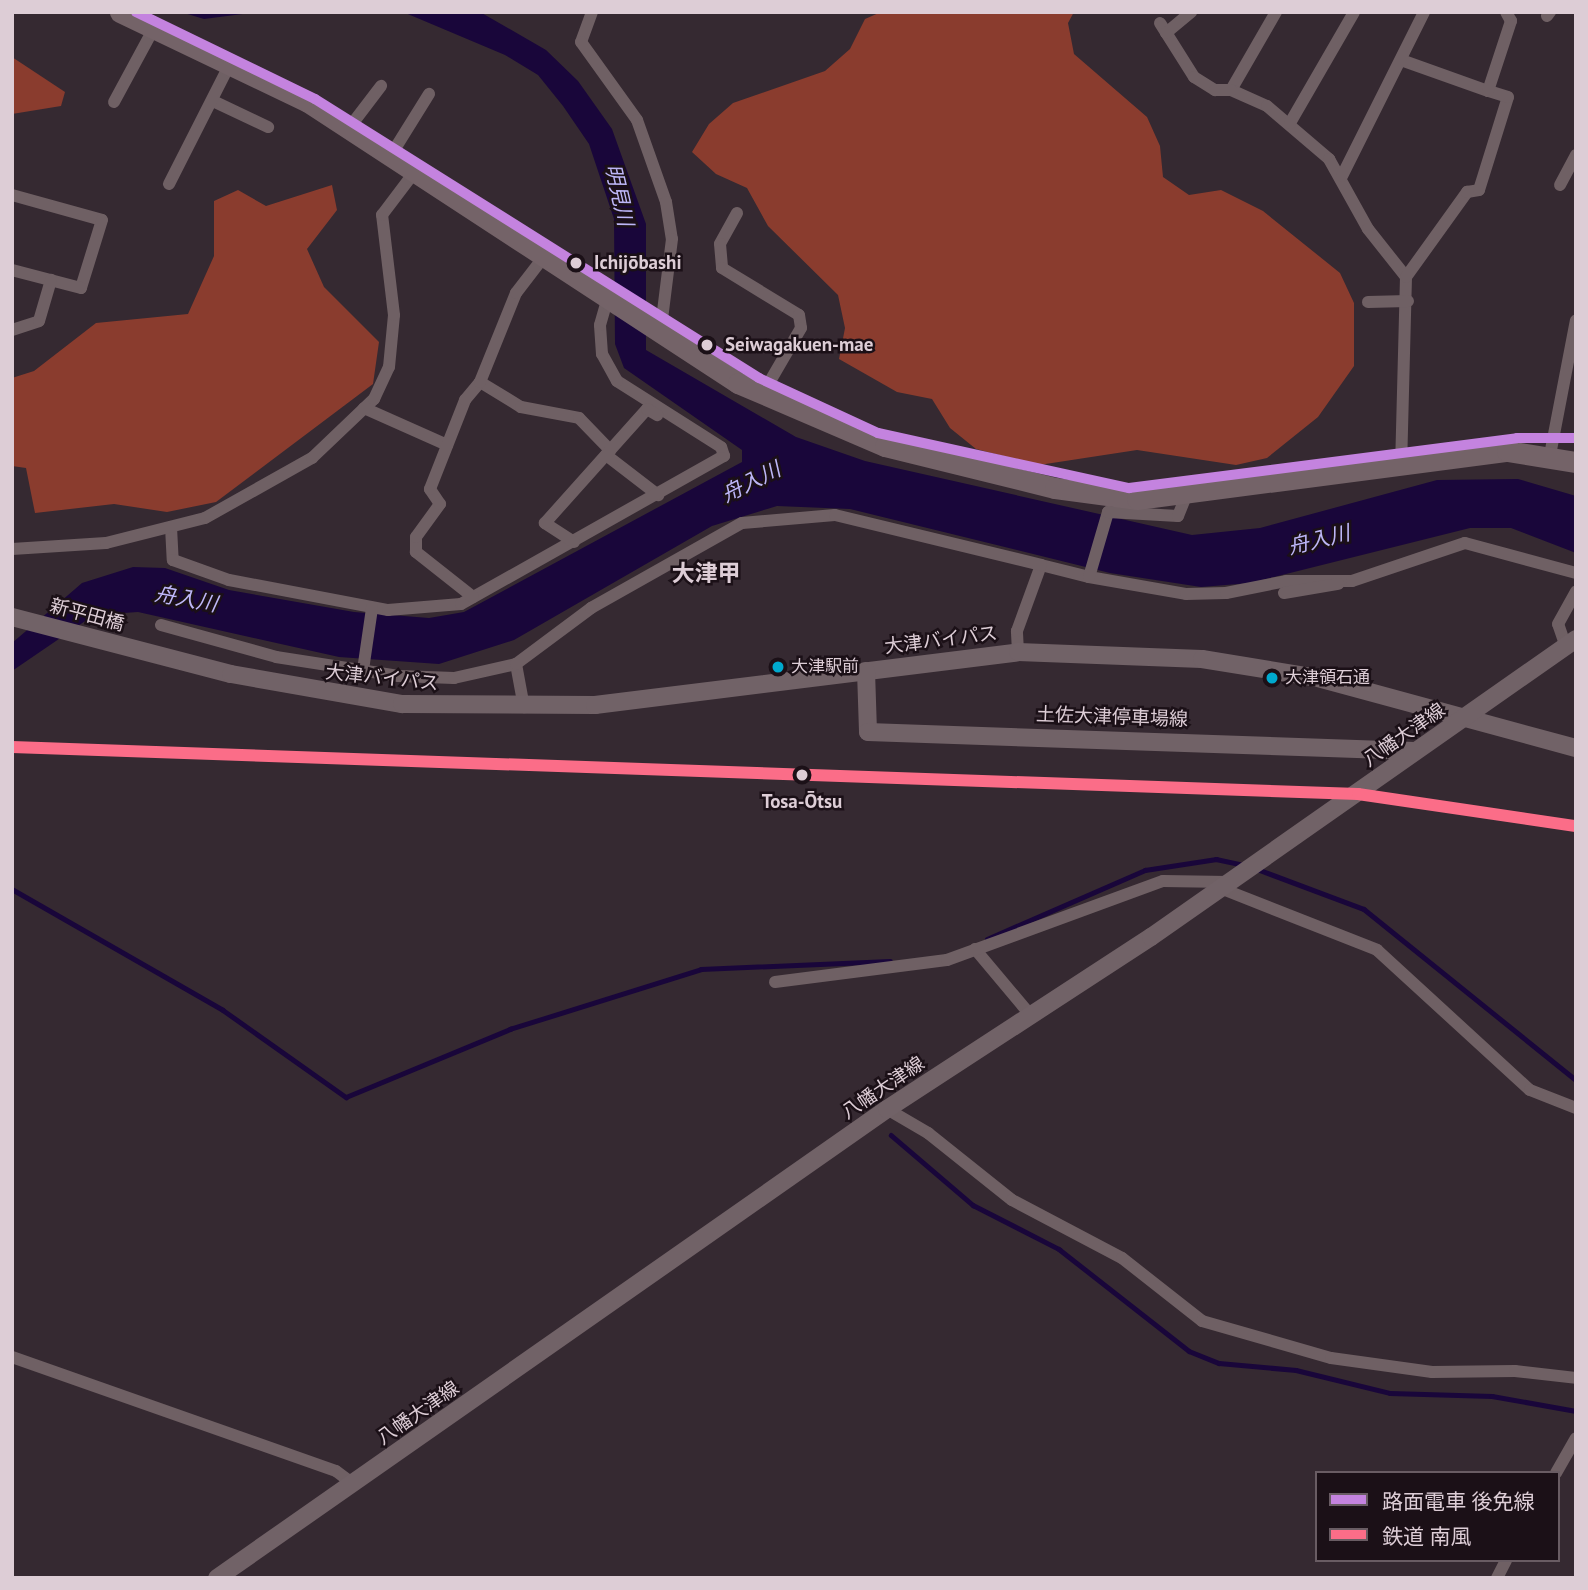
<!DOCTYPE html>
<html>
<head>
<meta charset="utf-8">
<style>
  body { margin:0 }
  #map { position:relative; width:1588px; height:1590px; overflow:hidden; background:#352931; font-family:"PT Sans","Noto Sans JP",sans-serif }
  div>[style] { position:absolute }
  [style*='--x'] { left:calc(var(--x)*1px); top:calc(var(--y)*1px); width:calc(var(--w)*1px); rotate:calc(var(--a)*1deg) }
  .forest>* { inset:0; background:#8a3c2e }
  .water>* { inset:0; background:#19063a }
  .stream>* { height:4.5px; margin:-2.25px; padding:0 2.25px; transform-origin:2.25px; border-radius:2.25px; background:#19063a }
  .minor>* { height:12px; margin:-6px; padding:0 6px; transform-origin:6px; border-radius:6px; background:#6f6064 }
  .secondary>* { height:18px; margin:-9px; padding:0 9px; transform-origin:9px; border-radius:9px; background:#716267 }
  .trunk>* { height:21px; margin:-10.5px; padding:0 10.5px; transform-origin:10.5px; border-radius:10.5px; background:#746368 }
  .rail-1>* { height:12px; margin:-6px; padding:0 6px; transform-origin:6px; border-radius:6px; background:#fb6d88 }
  .tram-1>* { height:10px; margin:-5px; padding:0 5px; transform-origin:5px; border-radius:5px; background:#c483df }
  .dots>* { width:19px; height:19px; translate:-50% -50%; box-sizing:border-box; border:4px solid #1b1017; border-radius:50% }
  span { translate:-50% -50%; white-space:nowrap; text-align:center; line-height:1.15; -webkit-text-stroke:5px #1b1017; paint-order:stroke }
  .bus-label { font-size:17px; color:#ddcdd6 }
  .left { translate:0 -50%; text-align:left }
  .stop-label { font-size:19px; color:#ddcdd6; font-weight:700 }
  .street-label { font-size:19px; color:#ddcdd6 }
  .water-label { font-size:21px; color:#bdb6f7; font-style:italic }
  .quarter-label { font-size:23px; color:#ddcdd6; font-weight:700 }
  .frame { position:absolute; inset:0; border:14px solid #ddcdd6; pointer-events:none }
  .legend { position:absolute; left:1315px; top:1471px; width:245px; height:91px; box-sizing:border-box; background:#1b1017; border:2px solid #695c63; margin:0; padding:9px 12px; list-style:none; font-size:21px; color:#ddcdd6 }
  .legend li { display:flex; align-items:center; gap:14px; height:35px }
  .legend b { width:35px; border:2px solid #695c63 }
</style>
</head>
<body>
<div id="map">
  <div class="forest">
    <div style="clip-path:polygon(881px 12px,1074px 12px,1068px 23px,1074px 54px,1147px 117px,1160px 146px,1163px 177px,1189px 195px,1221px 190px,1263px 211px,1340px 273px,1354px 303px,1354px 366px,1318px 417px,1267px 458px,1236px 465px,1137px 450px,1039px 465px,976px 449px,950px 428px,932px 399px,897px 392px,839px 359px,845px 328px,838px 295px,768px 226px,747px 188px,716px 174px,692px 152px,709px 124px,733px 103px,825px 71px,850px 49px,865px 19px)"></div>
    <div style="clip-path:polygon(12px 57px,65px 92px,61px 106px,12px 114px)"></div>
    <div style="clip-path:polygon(332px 185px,337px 210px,307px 249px,324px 287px,379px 342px,373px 384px,216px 502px,167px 512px,114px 504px,35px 513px,26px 468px,12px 466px,12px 378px,34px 371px,96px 323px,188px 314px,214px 256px,214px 201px,238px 190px,266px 206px)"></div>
  </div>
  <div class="water">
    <div style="clip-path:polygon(181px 12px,258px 12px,204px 19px)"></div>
    <div style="clip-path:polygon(403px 12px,480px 12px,546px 50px,578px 81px,612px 129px,646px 224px,646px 350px,796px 437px,865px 461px,1192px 535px,1260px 528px,1437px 480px,1518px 479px,1576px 496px,1576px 553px,1511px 528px,1470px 528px,1250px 583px,1201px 587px,1110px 573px,850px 509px,777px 506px,712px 526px,514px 640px,439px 664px,339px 657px,138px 612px,94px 615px,12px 671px,12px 643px,60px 602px,82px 583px,133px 567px,165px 568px,229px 590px,354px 612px,429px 618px,464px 612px,742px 462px,742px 450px,624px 368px,615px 344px,614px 219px,589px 144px,563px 106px,538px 75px,505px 55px)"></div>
  </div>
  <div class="stream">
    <div style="--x:1257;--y:869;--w:114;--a:20.5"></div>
    <div style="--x:1364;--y:909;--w:272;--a:38.9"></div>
    <div style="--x:12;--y:889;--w:243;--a:29.8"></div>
    <div style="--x:223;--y:1010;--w:151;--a:35.3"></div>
    <div style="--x:346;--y:1097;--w:178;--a:-22.5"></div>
    <div style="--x:510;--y:1029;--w:200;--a:-17.4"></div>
    <div style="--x:701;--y:969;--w:189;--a:-2.4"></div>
    <div style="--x:987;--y:939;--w:172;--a:-23.6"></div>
    <div style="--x:1145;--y:870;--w:72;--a:-8.8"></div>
    <div style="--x:1216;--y:859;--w:30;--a:12"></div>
    <div style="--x:891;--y:1135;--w:108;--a:40.5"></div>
    <div style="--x:973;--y:1205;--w:97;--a:27.1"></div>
    <div style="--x:1059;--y:1249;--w:165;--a:38.1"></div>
    <div style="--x:1189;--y:1351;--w:32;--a:22"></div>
    <div style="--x:1219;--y:1363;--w:77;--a:5.2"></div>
    <div style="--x:1296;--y:1370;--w:97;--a:13.7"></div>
    <div style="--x:1390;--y:1393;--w:102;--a:1.7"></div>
    <div style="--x:1492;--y:1396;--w:85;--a:10.1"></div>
  </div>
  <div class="minor">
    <div style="--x:592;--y:12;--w:32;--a:110"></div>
    <div style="--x:581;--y:42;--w:96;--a:54.3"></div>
    <div style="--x:637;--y:120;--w:87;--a:70.5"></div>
    <div style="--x:666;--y:202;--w:37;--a:81"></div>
    <div style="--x:672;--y:239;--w:97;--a:97.1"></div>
    <div style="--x:1276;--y:12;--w:90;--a:120"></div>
    <div style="--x:1231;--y:90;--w:39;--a:24"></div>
    <div style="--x:1267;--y:106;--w:82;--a:40.5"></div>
    <div style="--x:1329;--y:159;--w:80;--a:60.9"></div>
    <div style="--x:1368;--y:229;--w:61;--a:51.6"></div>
    <div style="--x:1406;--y:277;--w:188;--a:91.5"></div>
    <div style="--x:1547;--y:16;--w:5;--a:-53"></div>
    <div style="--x:1160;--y:23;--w:64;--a:57.8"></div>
    <div style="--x:1194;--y:77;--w:25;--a:32"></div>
    <div style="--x:1215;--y:90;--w:16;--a:0"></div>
    <div style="--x:1166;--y:33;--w:33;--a:-40"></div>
    <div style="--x:1401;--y:60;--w:92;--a:19.6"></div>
    <div style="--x:213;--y:101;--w:61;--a:25.3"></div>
    <div style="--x:114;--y:102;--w:84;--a:-61.6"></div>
    <div style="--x:1290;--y:123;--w:128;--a:-60"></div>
    <div style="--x:349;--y:128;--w:53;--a:-52.7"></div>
    <div style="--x:391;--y:155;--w:72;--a:-58.1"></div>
    <div style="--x:1342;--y:176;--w:183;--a:-63.4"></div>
    <div style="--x:169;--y:184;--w:135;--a:-63.1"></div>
    <div style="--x:1560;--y:185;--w:34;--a:-62"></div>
    <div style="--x:12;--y:195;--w:93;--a:15.5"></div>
    <div style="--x:102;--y:220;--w:71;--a:107.2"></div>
    <div style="--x:81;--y:288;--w:71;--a:-165.4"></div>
    <div style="--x:737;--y:213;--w:35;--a:119"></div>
    <div style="--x:720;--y:244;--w:24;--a:85"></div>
    <div style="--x:722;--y:268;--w:90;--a:31.4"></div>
    <div style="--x:799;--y:315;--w:13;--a:81"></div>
    <div style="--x:801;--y:328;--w:78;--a:120.2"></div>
    <div style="--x:1406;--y:277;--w:105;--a:-54.3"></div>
    <div style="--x:1467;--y:192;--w:12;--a:-9"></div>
    <div style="--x:1479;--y:190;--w:97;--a:-72.7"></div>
    <div style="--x:1508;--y:97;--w:21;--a:-163"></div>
    <div style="--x:1488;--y:91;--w:74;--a:-71.8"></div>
    <div style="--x:1511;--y:21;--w:10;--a:-119"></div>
    <div style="--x:1368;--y:302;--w:40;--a:-1.4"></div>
    <div style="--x:12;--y:330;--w:28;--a:-18"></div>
    <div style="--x:39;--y:321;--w:43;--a:-73.7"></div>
    <div style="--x:480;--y:382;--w:48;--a:31.4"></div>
    <div style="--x:521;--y:407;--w:59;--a:10.7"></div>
    <div style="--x:579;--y:418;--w:45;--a:45.9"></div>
    <div style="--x:364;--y:408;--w:91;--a:24"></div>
    <div style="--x:606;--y:455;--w:66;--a:37.6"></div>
    <div style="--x:1550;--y:455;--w:137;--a:-79.1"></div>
    <div style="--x:171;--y:527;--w:33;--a:87"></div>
    <div style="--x:173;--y:560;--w:59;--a:19.7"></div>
    <div style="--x:229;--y:580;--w:162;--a:10.7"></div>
    <div style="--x:388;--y:610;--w:73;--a:-4.7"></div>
    <div style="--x:461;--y:604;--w:302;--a:-29.4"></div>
    <div style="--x:724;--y:456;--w:9;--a:-108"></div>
    <div style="--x:721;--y:447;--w:123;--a:-147.6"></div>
    <div style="--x:617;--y:381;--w:31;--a:-119"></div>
    <div style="--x:602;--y:354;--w:29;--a:-94"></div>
    <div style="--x:600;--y:325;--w:26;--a:-74"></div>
    <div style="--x:574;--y:542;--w:35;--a:-147"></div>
    <div style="--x:545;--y:523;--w:153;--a:-48.2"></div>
    <div style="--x:647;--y:409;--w:12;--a:31"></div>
    <div style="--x:12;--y:549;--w:94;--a:-3.7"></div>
    <div style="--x:106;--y:543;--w:102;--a:-14.2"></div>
    <div style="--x:205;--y:518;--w:123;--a:-29.3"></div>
    <div style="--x:312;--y:458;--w:86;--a:-43.6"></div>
    <div style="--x:374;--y:399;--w:35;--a:-65"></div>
    <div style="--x:389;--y:367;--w:52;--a:-84.5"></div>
    <div style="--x:394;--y:315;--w:101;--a:-96.8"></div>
    <div style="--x:382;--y:215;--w:56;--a:-52.9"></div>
    <div style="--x:1089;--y:577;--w:98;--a:9.9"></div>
    <div style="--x:1186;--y:594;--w:40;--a:-1.4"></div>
    <div style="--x:1226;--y:593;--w:61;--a:-11.3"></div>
    <div style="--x:1286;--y:581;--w:66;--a:0"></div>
    <div style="--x:1352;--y:581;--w:119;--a:-18.6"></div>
    <div style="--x:1465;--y:543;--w:115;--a:15.1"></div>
    <div style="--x:1284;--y:593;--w:55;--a:-9.5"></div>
    <div style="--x:473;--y:597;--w:73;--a:-141.7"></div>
    <div style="--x:416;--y:552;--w:15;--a:-90"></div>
    <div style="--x:416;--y:537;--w:41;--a:-54"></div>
    <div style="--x:440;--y:504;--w:18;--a:-124"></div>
    <div style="--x:430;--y:489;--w:96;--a:-68.5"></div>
    <div style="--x:465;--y:400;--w:23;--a:-50"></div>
    <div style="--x:480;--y:382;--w:96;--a:-68"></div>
    <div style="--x:516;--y:293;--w:44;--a:-52.4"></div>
    <div style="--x:161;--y:625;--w:119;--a:15.5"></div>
    <div style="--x:276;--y:657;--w:124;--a:8.8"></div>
    <div style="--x:399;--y:676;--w:55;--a:2.1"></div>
    <div style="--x:454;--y:678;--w:64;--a:-12.7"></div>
    <div style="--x:516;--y:664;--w:44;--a:79.5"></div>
    <div style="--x:1566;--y:647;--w:24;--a:-109"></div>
    <div style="--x:1558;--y:624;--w:37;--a:-61"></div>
    <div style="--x:1018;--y:652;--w:21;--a:-93"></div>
    <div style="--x:1017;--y:631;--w:70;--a:-70"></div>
    <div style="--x:1041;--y:565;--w:49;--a:14"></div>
    <div style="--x:1089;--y:577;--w:68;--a:-73.7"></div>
    <div style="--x:1108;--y:512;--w:70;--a:3.3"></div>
    <div style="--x:1178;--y:516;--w:22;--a:-68"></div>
    <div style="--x:516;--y:664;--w:94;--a:-36.7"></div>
    <div style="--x:591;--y:608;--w:173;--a:-29.4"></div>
    <div style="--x:742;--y:523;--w:93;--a:-4.9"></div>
    <div style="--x:835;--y:515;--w:212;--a:13.6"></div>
    <div style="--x:363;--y:670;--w:63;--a:-81.7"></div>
    <div style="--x:1220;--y:888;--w:169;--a:21.5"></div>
    <div style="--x:1377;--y:950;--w:207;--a:42.5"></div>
    <div style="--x:1530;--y:1090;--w:49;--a:21.4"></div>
    <div style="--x:975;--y:949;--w:89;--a:50"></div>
    <div style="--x:775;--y:982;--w:173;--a:-7.3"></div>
    <div style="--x:947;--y:960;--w:230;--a:-20.1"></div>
    <div style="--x:1163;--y:881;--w:65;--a:0.9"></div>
    <div style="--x:887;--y:1109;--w:48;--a:30.3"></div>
    <div style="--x:928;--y:1133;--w:107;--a:38.6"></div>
    <div style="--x:1012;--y:1200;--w:124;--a:27.8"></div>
    <div style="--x:1122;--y:1258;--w:102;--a:38.2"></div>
    <div style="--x:1202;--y:1321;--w:134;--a:16"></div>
    <div style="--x:1331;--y:1358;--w:102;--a:7.9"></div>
    <div style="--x:1432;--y:1372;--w:83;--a:-0.7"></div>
    <div style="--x:1515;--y:1371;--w:61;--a:6.5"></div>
    <div style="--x:12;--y:1357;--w:343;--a:19.4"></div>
    <div style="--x:336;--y:1471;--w:21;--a:37"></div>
    <div style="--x:1556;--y:1473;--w:40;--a:-60.3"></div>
    <div style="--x:1497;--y:1578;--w:20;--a:-63"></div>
  </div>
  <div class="secondary">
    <div style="--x:12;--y:617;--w:226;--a:14.6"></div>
    <div style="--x:231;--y:674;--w:174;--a:10"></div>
    <div style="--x:402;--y:704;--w:193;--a:0.3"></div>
    <div style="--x:595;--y:705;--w:426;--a:-7.1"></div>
    <div style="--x:1018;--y:652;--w:184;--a:2.2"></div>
    <div style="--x:1202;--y:659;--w:118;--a:9.3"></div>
    <div style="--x:1318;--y:678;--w:267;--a:15.2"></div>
    <div style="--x:866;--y:671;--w:61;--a:88.1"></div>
    <div style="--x:868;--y:732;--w:547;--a:1.99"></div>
    <div style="--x:217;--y:1578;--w:818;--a:-34.99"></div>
    <div style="--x:887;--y:1109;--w:315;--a:-33.1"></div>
    <div style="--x:1151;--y:937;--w:519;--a:-35.04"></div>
  </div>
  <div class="trunk">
    <div style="--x:120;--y:12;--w:208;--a:25.6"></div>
    <div style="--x:308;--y:102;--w:514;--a:33.16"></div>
    <div style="--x:738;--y:383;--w:160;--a:23.2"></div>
    <div style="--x:885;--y:446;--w:175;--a:13.9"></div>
    <div style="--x:1055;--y:488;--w:83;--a:7.6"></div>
    <div style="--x:1137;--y:499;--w:373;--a:-7.4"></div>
    <div style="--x:1507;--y:451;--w:70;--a:9.1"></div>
  </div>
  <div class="rail-1">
    <div style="--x:12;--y:747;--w:1347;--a:2"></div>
    <div style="--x:1358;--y:794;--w:220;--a:8.4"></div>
  </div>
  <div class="tram-1">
    <div style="--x:136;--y:12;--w:199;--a:25.9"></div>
    <div style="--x:315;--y:99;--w:524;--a:32.14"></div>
    <div style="--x:759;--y:378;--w:131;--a:24.8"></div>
    <div style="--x:878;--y:433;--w:257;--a:12.4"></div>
    <div style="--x:1129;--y:488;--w:391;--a:-7.3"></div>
    <div style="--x:1517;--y:438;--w:59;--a:0"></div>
  </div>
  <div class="dots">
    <div style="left:576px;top:263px;background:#ddcdd6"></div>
    <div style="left:707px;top:345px;background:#ddcdd6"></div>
    <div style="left:778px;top:667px;background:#00a9ce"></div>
    <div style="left:1272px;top:678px;background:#00a9ce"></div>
    <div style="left:802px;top:775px;background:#ddcdd6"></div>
  </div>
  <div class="bus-label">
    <span class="left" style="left:791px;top:667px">大津駅前</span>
    <span class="left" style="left:1285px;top:678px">大津領石通</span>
  </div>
  <div class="stop-label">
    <span class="left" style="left:594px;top:263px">Ichijōbashi</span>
    <span class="left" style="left:725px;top:345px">Seiwagakuen-mae</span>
    <span style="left:802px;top:802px">Tosa-Ōtsu</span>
  </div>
  <div class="street-label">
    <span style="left:87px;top:615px;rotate:15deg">新平田橋</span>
    <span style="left:941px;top:640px;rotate:-7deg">大津バイパス</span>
    <span style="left:382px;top:678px;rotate:6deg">大津バイパス</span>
    <span style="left:1112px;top:717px;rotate:2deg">土佐大津停車場線</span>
    <span style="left:1404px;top:735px;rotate:-35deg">八幡大津線</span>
    <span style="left:883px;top:1088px;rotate:-34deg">八幡大津線</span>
    <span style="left:418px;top:1413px;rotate:-35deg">八幡大津線</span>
  </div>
  <div class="water-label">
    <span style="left:619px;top:195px;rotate:77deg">明見川</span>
    <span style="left:751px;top:482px;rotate:-27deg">舟入川</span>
    <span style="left:1319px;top:540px;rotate:-14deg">舟入川</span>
    <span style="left:186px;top:599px;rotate:10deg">舟入川</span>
  </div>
  <div class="quarter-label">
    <span style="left:706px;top:573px">大津甲</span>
  </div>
  <div class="frame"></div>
  <ul class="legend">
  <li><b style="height:9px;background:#c483df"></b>路面電車 後免線</li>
  <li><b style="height:9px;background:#fb6d88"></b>鉄道 南風</li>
  </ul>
</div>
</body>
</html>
